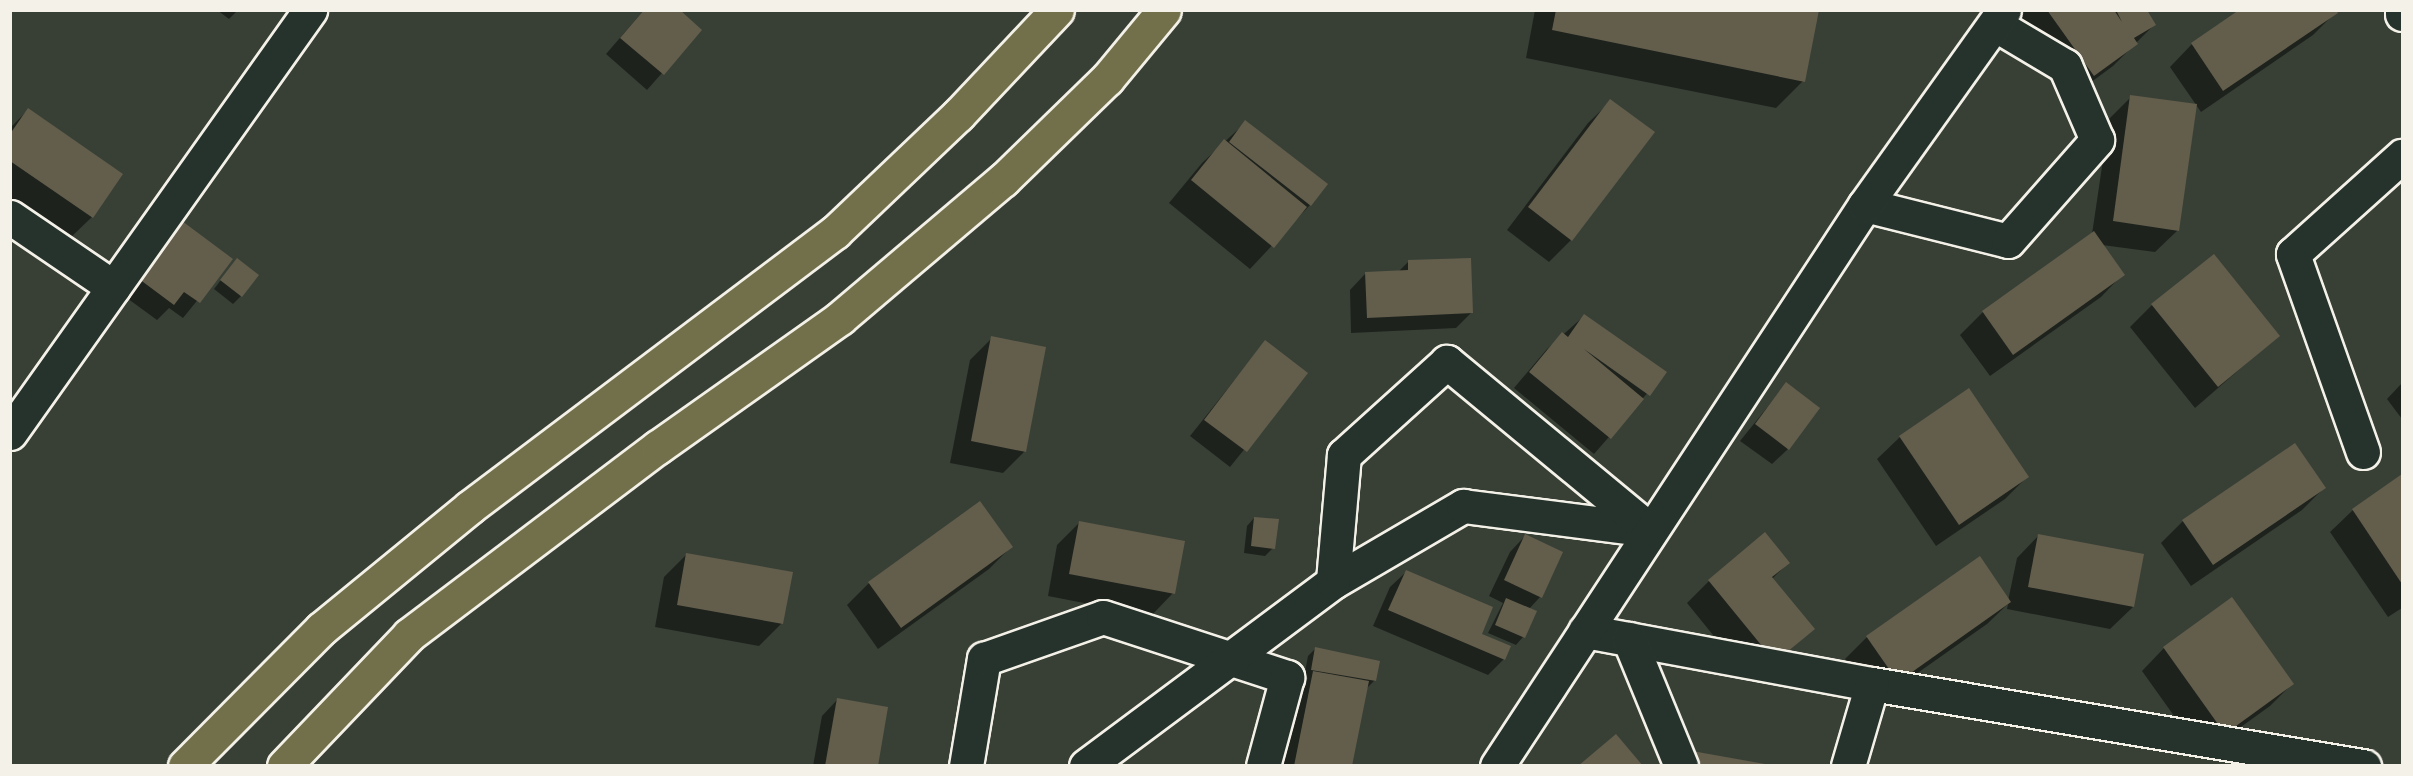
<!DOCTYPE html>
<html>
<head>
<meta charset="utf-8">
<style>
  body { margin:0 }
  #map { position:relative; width:2413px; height:776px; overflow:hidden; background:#384036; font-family:Kalam,sans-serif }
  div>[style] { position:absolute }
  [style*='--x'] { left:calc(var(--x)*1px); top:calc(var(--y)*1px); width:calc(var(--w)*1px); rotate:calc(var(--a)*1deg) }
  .shadow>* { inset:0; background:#0007 }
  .building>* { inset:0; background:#635d4c }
  .roads { filter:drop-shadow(2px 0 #f4f1e8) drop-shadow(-2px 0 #f4f1e8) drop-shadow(0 2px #f4f1e8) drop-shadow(0 -2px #f4f1e8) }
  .minor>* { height:33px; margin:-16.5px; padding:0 16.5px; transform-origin:16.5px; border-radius:16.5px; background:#26332d }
  .trunk>* { height:33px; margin:-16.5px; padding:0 16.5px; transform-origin:16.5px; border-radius:16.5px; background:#71704a }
  span { translate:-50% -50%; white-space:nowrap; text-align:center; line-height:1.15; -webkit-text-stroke:4.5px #26332d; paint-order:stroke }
  .frame { position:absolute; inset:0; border:12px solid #f4f1e8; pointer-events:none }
</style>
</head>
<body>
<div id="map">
  <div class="shadow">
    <div style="clip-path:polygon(217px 10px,238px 10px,229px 19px)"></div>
    <div style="clip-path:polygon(644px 10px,700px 30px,647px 90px,606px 54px)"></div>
    <div style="clip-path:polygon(1535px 10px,1818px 10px,1803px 81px,1776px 108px,1526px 58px)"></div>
    <div style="clip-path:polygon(2145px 10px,2154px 25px,2113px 66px,2071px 97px,2009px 11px)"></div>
    <div style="clip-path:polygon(2336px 12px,2313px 35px,2201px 112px,2170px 67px,2192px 44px)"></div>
    <div style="clip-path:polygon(2131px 97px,2178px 230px,2155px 252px,2102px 245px,2123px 274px,2101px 297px,1990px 376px,1960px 335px,1983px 312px,2092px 234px,2109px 119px)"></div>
    <div style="clip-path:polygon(1611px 101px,1571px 240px,1549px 262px,1507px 230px,1588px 123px)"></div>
    <div style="clip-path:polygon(28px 110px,92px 217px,69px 239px,10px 198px,10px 128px)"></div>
    <div style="clip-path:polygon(1246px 122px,1310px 205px,1250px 269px,1169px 203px,1202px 163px)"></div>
    <div style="clip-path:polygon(163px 236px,231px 259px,183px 318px,169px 308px,157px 320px,120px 293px)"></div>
    <div style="clip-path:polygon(1408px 262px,1472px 312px,1456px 328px,1351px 333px,1350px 290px,1365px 274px,1398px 272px)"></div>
    <div style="clip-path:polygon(230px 268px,241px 296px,233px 304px,214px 289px)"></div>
    <div style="clip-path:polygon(2152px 305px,2278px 336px,2195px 408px,2130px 327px)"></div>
    <div style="clip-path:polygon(1584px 316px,1665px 373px,1594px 454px,1514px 388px,1547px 349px)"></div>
    <div style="clip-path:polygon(992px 338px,1025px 451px,1003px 473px,950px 463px,970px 360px)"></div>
    <div style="clip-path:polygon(1265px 342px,1306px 373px,1230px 467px,1190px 436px)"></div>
    <div style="clip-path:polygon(2402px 383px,2402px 419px,2387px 399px)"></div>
    <div style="clip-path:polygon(1786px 384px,1788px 449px,1772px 464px,1740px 441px)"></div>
    <div style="clip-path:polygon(1968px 390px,2027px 477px,2005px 499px,1936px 546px,1877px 459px,1900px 437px)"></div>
    <div style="clip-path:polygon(2402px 476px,2402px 608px,2388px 617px,2330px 532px,2353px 510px)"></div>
    <div style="clip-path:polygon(2324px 488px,2302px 510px,2191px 586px,2161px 543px,2183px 521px)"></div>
    <div style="clip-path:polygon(1254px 518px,1273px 548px,1265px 556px,1244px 553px,1247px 526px)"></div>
    <div style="clip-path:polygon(1079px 523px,1173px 593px,1151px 616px,1048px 596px,1057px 545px)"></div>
    <div style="clip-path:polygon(2039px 535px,2133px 607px,2110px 629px,2007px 609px,2008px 604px,1987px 624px,1875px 703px,1845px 659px,1867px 637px,2008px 601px,2017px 558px)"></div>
    <div style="clip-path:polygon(1525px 536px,1561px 553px,1540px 597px,1529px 609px,1523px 637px,1516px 645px,1488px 633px,1503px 603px,1489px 596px,1510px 552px)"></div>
    <div style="clip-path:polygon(1011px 547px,989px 569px,878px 649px,847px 605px,869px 583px)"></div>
    <div style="clip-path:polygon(686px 555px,791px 573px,781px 624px,759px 646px,655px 627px,664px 577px)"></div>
    <div style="clip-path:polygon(1788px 563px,1772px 579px,1813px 629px,1752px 683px,1687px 603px,1709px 581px)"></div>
    <div style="clip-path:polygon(1406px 572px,1504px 659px,1488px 675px,1373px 626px,1390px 587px)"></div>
    <div style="clip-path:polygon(1316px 648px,1375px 680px,1367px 688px,1351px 766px,1277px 766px,1291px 695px,1308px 678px,1304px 677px,1308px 656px)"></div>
    <div style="clip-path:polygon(2164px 648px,2292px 684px,2270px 706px,2202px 755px,2142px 671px)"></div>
    <div style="clip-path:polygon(837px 700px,876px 766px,813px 766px,822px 716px)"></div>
  </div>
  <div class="building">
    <div style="clip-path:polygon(644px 10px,680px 10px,702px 30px,664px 75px,620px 38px)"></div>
    <div style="clip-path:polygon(1556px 10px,1819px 10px,1805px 82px,1552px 30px)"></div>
    <div style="clip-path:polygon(2047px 10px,2114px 10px,2122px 22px,2116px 10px,2147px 10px,2156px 25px,2134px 38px,2138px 44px,2094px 76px)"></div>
    <div style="clip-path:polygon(2239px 10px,2336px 10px,2338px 13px,2223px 91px,2191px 43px)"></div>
    <div style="clip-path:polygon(2130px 95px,2197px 104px,2179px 231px,2113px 221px)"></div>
    <div style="clip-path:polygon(1610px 99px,1655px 132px,1572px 241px,1528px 207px)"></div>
    <div style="clip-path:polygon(28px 108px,123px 174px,93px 218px,10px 161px,10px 134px)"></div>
    <div style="clip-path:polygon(1245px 120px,1328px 184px,1311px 206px,1229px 142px)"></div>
    <div style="clip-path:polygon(1224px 139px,1307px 207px,1274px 248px,1191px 180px)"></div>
    <div style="clip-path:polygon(178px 218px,233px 259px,200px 303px,184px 292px,174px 305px,135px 276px)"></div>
    <div style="clip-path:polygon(2094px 231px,2125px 275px,2013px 355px,1982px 311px)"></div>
    <div style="clip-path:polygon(2214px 254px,2280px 336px,2218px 387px,2151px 304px)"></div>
    <div style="clip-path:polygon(237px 258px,259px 275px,242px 297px,220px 280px)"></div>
    <div style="clip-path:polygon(1471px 258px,1473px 313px,1367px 318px,1365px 272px,1408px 270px,1408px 260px)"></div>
    <div style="clip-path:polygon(1584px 314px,1667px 372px,1650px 396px,1584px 349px,1644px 399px,1611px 439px,1529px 372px,1562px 332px,1568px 337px)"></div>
    <div style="clip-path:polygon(991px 336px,1046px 347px,1026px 452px,971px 441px)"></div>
    <div style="clip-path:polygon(1265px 340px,1308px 373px,1247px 452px,1204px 420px)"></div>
    <div style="clip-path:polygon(1786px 382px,1820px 408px,1789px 450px,1755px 424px)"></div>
    <div style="clip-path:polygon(1969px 388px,2029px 477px,1959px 525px,1899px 436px)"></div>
    <div style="clip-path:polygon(2295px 443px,2326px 488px,2213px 565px,2182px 520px)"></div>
    <div style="clip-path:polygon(2402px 474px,2402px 584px,2352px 509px)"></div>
    <div style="clip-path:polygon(980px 501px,1013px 547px,901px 628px,868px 582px)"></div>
    <div style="clip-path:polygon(1254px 517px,1279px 519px,1275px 549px,1251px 546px)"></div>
    <div style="clip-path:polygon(1079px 521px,1185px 541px,1175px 594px,1069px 574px)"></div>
    <div style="clip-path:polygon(1765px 532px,1790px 563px,1772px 577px,1815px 629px,1775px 662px,1708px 580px)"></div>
    <div style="clip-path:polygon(1525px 534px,1563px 552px,1542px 598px,1504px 580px)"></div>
    <div style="clip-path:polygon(2038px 534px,2144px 554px,2134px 607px,2028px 587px)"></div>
    <div style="clip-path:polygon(686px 553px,793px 572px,783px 624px,677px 605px)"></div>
    <div style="clip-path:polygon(1980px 556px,2011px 602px,1898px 682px,1866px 636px)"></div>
    <div style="clip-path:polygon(1406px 570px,1493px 607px,1482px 634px,1511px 646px,1505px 660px,1388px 610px)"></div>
    <div style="clip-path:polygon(2232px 597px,2294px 684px,2225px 734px,2163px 647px)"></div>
    <div style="clip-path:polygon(1506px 598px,1537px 611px,1525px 638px,1495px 625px)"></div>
    <div style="clip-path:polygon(1315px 647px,1380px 661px,1376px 681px,1311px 670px)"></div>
    <div style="clip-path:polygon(1313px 671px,1369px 681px,1352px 766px,1294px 766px)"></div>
    <div style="clip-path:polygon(837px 698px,888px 707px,878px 766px,825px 766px)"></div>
    <div style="clip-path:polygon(1616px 734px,1643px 766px,1578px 766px)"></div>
    <div style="clip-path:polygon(1692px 751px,1765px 764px,1765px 766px,1689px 766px)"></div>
  </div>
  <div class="roads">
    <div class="minor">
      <div style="--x:2402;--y:10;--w:4;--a:90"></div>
      <div style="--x:1865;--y:205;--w:147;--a:14.1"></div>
      <div style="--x:2008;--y:241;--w:135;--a:-48.6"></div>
      <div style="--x:2097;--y:140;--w:81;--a:-113.4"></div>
      <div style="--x:2065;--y:66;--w:80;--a:-149.3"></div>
      <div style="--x:10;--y:217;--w:125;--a:34.2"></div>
      <div style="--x:10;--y:433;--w:519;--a:-54.65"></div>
      <div style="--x:2363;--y:452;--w:210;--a:-109.5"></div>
      <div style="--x:2293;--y:254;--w:147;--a:-42"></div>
      <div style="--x:1585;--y:631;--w:292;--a:10.5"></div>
      <div style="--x:1872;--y:684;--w:499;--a:9.5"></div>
      <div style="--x:1629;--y:639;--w:137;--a:67.7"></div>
      <div style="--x:966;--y:766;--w:109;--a:-80.5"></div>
      <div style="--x:984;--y:659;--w:126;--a:-19.4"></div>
      <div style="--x:1103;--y:617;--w:194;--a:18.1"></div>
      <div style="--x:1287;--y:677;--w:92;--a:105.1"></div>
      <div style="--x:1086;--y:766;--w:308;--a:-36.7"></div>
      <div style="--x:1333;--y:582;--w:151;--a:-30.3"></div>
      <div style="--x:1463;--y:506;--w:189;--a:7.3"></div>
      <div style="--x:1650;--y:530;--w:264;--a:-140.4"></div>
      <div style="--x:1447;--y:362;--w:139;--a:137.9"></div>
      <div style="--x:1344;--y:455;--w:127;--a:95"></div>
      <div style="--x:1497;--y:766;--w:671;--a:-56.74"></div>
      <div style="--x:1865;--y:205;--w:239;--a:-54.5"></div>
      <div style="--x:1848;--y:766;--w:85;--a:-73.7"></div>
    </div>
    <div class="trunk">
      <div style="--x:185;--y:766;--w:193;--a:-45.2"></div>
      <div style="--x:321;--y:629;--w:193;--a:-39.3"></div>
      <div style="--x:470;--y:507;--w:457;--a:-37"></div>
      <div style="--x:835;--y:232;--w:170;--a:-43.6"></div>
      <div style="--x:958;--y:115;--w:144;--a:-46.7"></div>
      <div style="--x:284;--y:766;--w:181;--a:-46.3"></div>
      <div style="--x:409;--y:635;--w:312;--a:-37.1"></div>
      <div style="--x:658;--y:447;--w:223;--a:-35.3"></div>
      <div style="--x:840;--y:318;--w:214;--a:-40.3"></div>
      <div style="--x:1003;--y:180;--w:145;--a:-44.2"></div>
      <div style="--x:1107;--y:79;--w:89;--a:-50.4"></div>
    </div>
  </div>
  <div class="frame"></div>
</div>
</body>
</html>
